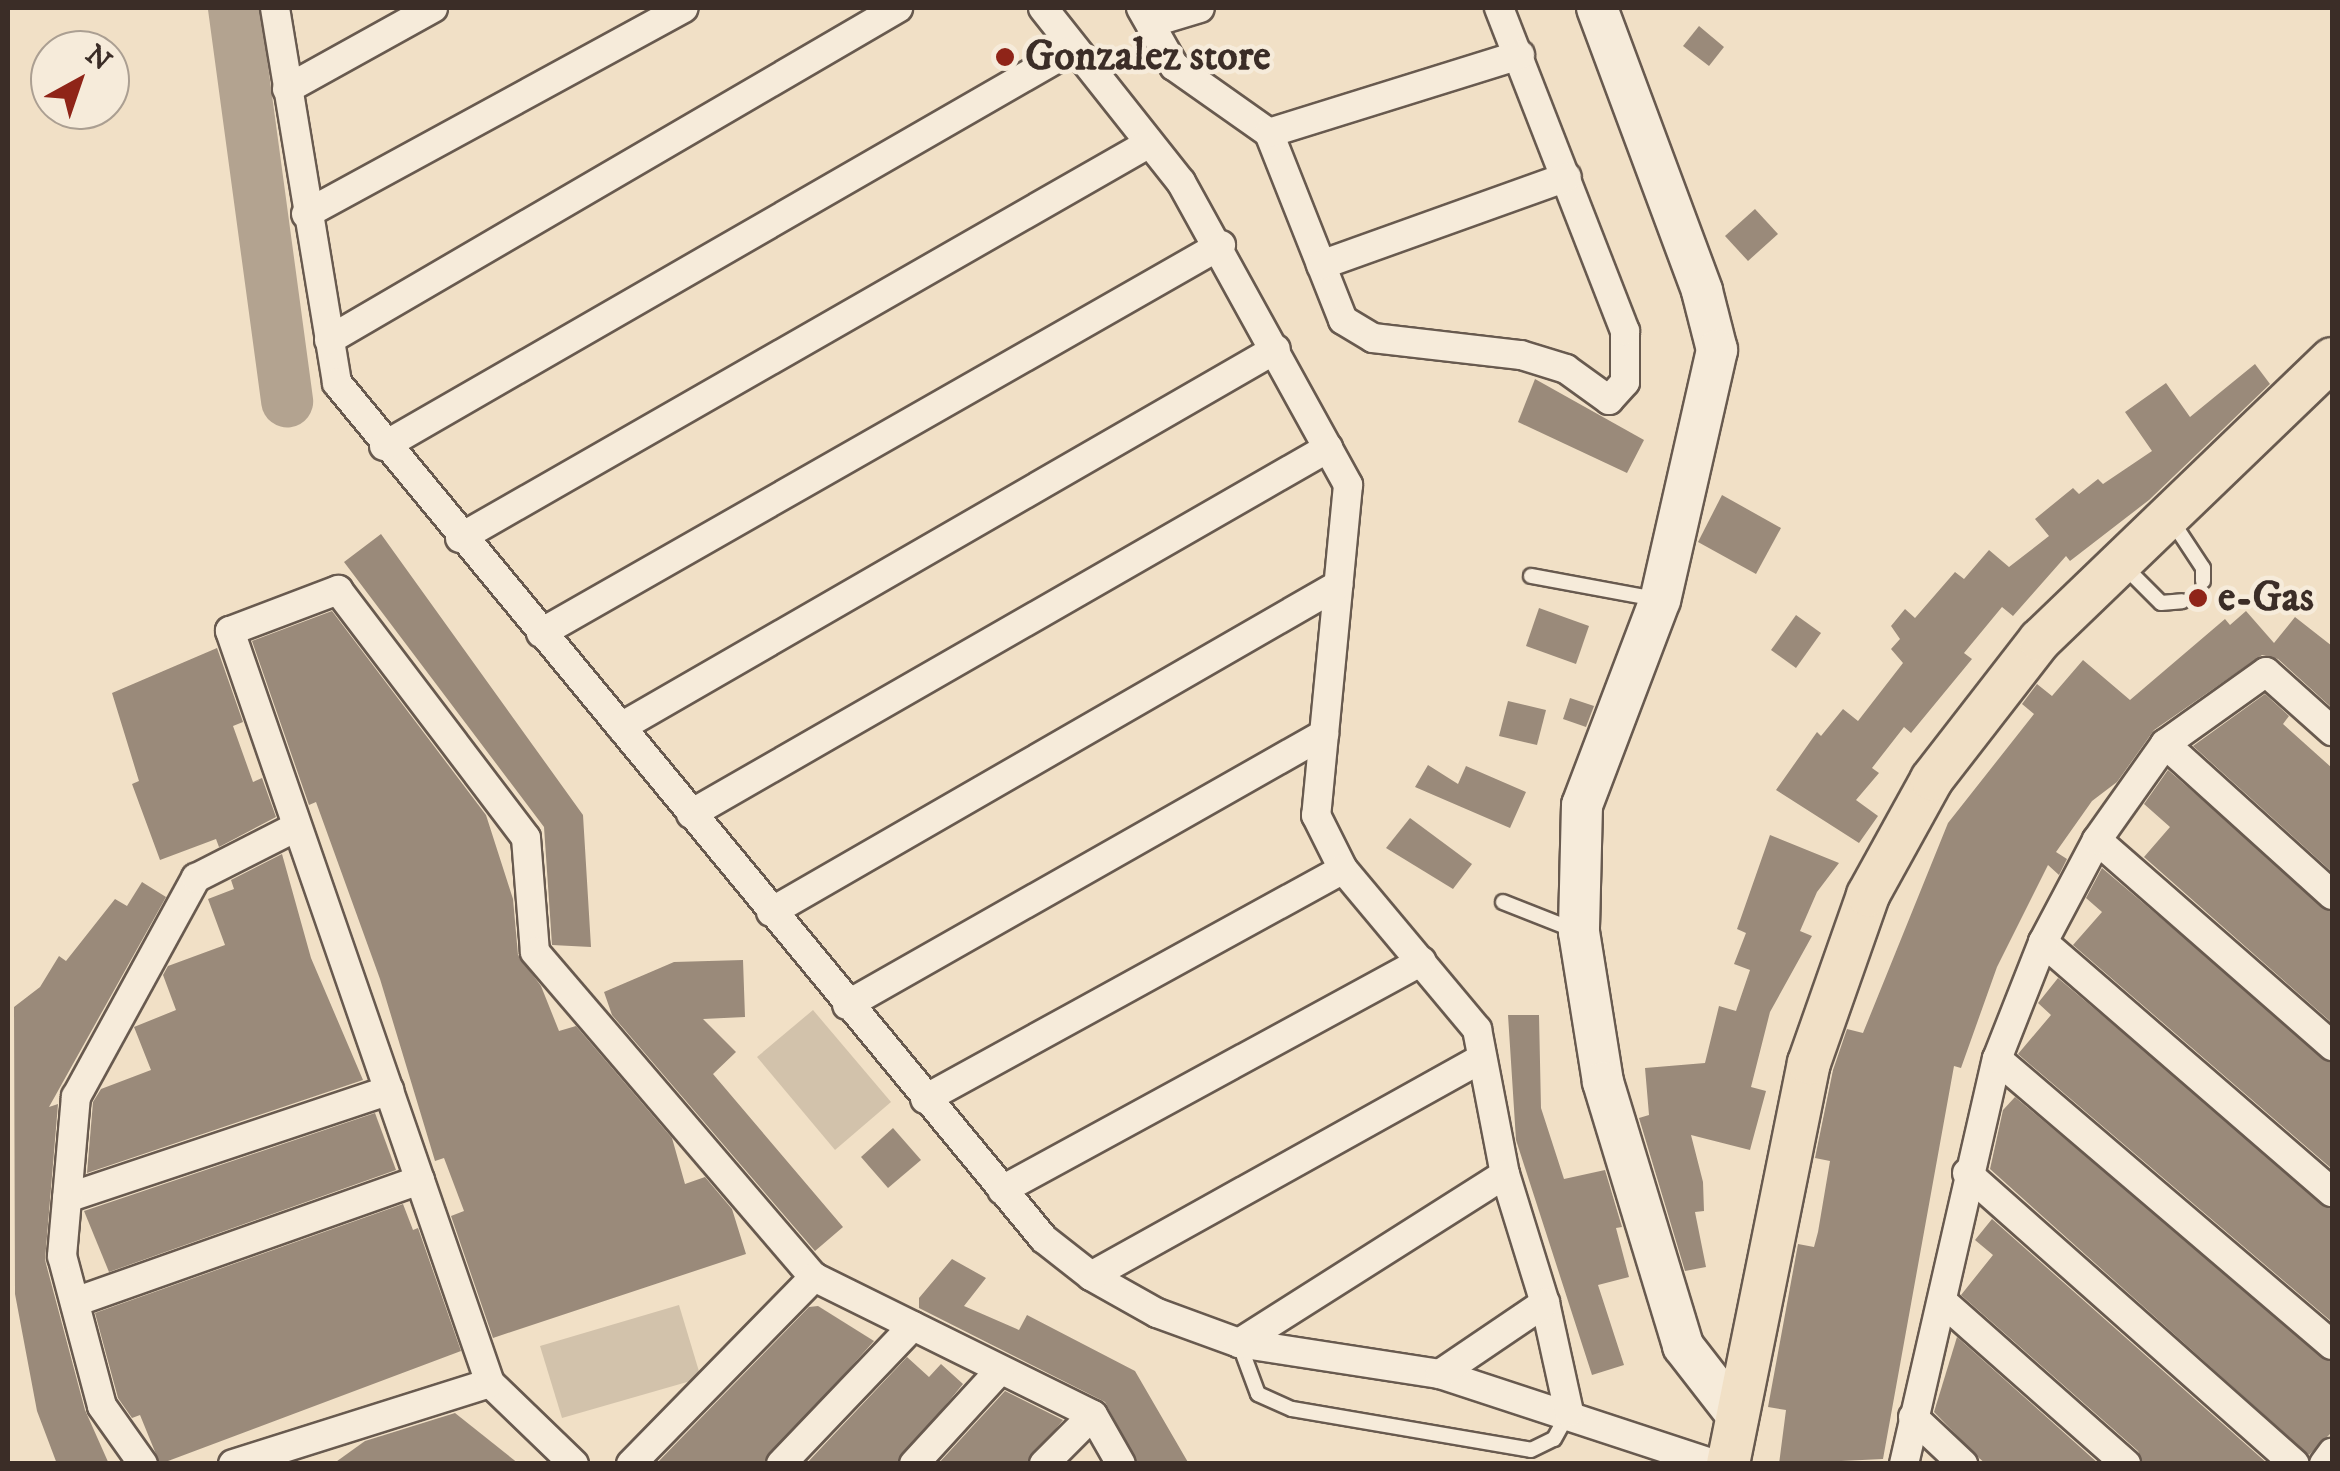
<!DOCTYPE html>
<html>
<head>
<meta charset="utf-8">
<style>
  body { margin:0 }
  #map { position:relative; width:2340px; height:1471px; overflow:hidden; background:#f1e0c6; font-family:"IM FELL DW Pica",serif }
  div>[style] { position:absolute }
  [style*='--x'] { left:calc(var(--x)*1px); top:calc(var(--y)*1px); width:calc(var(--w)*1px); rotate:calc(var(--a)*1deg) }
  .green>* { inset:0; background:#d2c2ab }
  .river>* { height:52px; margin:-26px; padding:0 26px; transform-origin:26px; border-radius:26px; background:#b3a390 }
  .building>* { inset:0; background:#9a8a7a }
  .roads { filter:drop-shadow(2px 0 #685a4f) drop-shadow(-2px 0 #685a4f) drop-shadow(0 2px #685a4f) drop-shadow(0 -2px #685a4f) }
  .lane>* { height:14px; margin:-7px; padding:0 7px; transform-origin:7px; border-radius:7px; background:#f6ebda }
  .street>* { height:28px; margin:-14px; padding:0 14px; transform-origin:14px; border-radius:14px; background:#f6ebda }
  .secondary>* { height:40px; margin:-20px; padding:0 20px; transform-origin:20px; border-radius:20px; background:#f6ebda }
  .primary>* { height:42px; margin:-21px; padding:0 21px; transform-origin:21px; border-radius:21px; background:#f1e0c6 }
  .dots>* { width:28px; height:28px; translate:-50% -50%; box-sizing:border-box; border:5px solid #f6ebda; border-radius:50% }
  span { translate:-50% -50%; white-space:nowrap; text-align:center; line-height:1.15; -webkit-text-stroke:9px #f6ebda; paint-order:stroke }
  .poi-label { font-size:42px; color:#3b2d27; font-weight:700 }
  .left { translate:0 -50%; text-align:left }
  .frame { position:absolute; inset:0; border:10px solid #3b2d27; pointer-events:none }
  .north { position:absolute; left:30px; top:30px; width:100px; height:100px; box-sizing:border-box; background:#f6ebda; border:2px solid #ab9f92; border-radius:50%; rotate:40deg; font-size:28px; font-weight:700; line-height:40px; text-align:center; color:#3b2d27 }
  .north::after { content:''; display:block; margin:auto; width:35px; height:45px; background:#8f2418; clip-path:polygon(50% 0,100% 100%,50% 72%,0 100%) }
</style>
</head>
<body>
<div id="map">
  <div class="green">
    <div style="clip-path:polygon(813px 1010px,891px 1102px,835px 1150px,757px 1057px)"></div>
    <div style="clip-path:polygon(679px 1305px,701px 1378px,562px 1418px,540px 1346px)"></div>
  </div>
  <div class="river">
    <div style="--x:234;--y:8;--w:397;--a:82.3"></div>
  </div>
  <div class="building">
    <div style="clip-path:polygon(1699px 26px,1724px 47px,1709px 66px,1683px 46px)"></div>
    <div style="clip-path:polygon(1755px 209px,1778px 234px,1748px 261px,1725px 236px)"></div>
    <div style="clip-path:polygon(2255px 364px,2270px 384px,2149px 500px,2070px 561px,2066px 556px,2013px 616px,2002px 607px,1964px 653px,1972px 659px,1911px 733px,1904px 727px,1872px 768px,1879px 773px,1856px 800px,1878px 816px,1859px 843px,1776px 790px,1817px 732px,1821px 736px,1843px 709px,1858px 721px,1903px 663px,1891px 649px,1900px 639px,1891px 626px,1905px 609px,1915px 618px,1955px 572px,1964px 579px,1989px 550px,2009px 567px,2049px 536px,2035px 519px,2073px 488px,2079px 494px,2098px 479px,2103px 484px,2152px 451px,2125px 412px,2166px 383px,2190px 417px)"></div>
    <div style="clip-path:polygon(1535px 379px,1644px 440px,1627px 473px,1518px 422px)"></div>
    <div style="clip-path:polygon(1722px 495px,1781px 528px,1756px 574px,1698px 542px)"></div>
    <div style="clip-path:polygon(381px 534px,583px 815px,591px 947px,552px 945px,544px 827px,344px 562px)"></div>
    <div style="clip-path:polygon(1539px 608px,1589px 626px,1576px 664px,1526px 646px)"></div>
    <div style="clip-path:polygon(332px 611px,486px 815px,513px 899px,518px 955px,541px 986px,559px 1031px,576px 1026px,672px 1138px,685px 1184px,705px 1177px,732px 1209px,746px 1254px,493px 1338px,451px 1216px,464px 1211px,444px 1158px,435px 1161px,380px 979px,316px 802px,309px 805px,252px 641px)"></div>
    <div style="clip-path:polygon(2246px 611px,2274px 643px,2295px 617px,2332px 646px,2332px 708px,2278px 659px,2262px 655px,2154px 730px,2117px 782px,2092px 801px,2056px 852px,2067px 859px,2059px 875px,2048px 865px,1997px 967px,1961px 1068px,1954px 1066px,1883px 1459px,1779px 1464px,1786px 1410px,1768px 1407px,1798px 1244px,1814px 1247px,1818px 1232px,1830px 1161px,1815px 1158px,1833px 1070px,1847px 1029px,1863px 1033px,1948px 823px,2034px 714px,2022px 704px,2037px 684px,2052px 696px,2083px 660px,2130px 700px,2225px 619px,2230px 625px)"></div>
    <div style="clip-path:polygon(1796px 615px,1821px 633px,1796px 668px,1771px 650px)"></div>
    <div style="clip-path:polygon(217px 648px,243px 722px,233px 726px,253px 782px,262px 778px,276px 817px,219px 847px,216px 839px,160px 860px,132px 784px,139px 781px,112px 693px)"></div>
    <div style="clip-path:polygon(2265px 694px,2289px 716px,2283px 724px,2332px 768px,2332px 872px,2193px 746px)"></div>
    <div style="clip-path:polygon(1570px 698px,1594px 706px,1586px 727px,1563px 719px)"></div>
    <div style="clip-path:polygon(1508px 701px,1546px 710px,1537px 745px,1499px 736px)"></div>
    <div style="clip-path:polygon(1428px 765px,1458px 784px,1466px 766px,1526px 792px,1510px 828px,1415px 787px)"></div>
    <div style="clip-path:polygon(2168px 770px,2332px 912px,2332px 1023px,2144px 857px,2170px 827px,2144px 804px)"></div>
    <div style="clip-path:polygon(1410px 818px,1472px 864px,1453px 889px,1386px 848px)"></div>
    <div style="clip-path:polygon(1770px 835px,1839px 863px,1817px 892px,1800px 931px,1812px 936px,1770px 1012px,1751px 1087px,1766px 1091px,1750px 1150px,1691px 1135px,1703px 1182px,1704px 1211px,1695px 1212px,1706px 1267px,1685px 1271px,1639px 1118px,1649px 1115px,1645px 1068px,1705px 1063px,1719px 1006px,1736px 1011px,1750px 970px,1734px 964px,1746px 933px,1737px 929px)"></div>
    <div style="clip-path:polygon(282px 854px,311px 958px,363px 1080px,87px 1173px,93px 1102px,101px 1089px,151px 1070px,134px 1027px,176px 1010px,163px 975px,168px 966px,225px 945px,208px 899px,234px 889px,231px 880px)"></div>
    <div style="clip-path:polygon(2102px 868px,2332px 1063px,2332px 1169px,2073px 945px,2102px 912px,2086px 898px)"></div>
    <div style="clip-path:polygon(142px 882px,166px 897px,49px 1107px,58px 1104px,45px 1260px,85px 1410px,109px 1464px,57px 1464px,37px 1411px,15px 1294px,14px 1007px,40px 987px,59px 956px,66px 961px,115px 899px,127px 906px)"></div>
    <div style="clip-path:polygon(743px 960px,745px 1017px,703px 1019px,736px 1052px,713px 1074px,843px 1227px,815px 1251px,612px 1015px,604px 992px,674px 962px)"></div>
    <div style="clip-path:polygon(2058px 978px,2332px 1209px,2332px 1322px,2018px 1054px,2051px 1015px,2038px 1003px)"></div>
    <div style="clip-path:polygon(1508px 1015px,1539px 1015px,1541px 1108px,1564px 1179px,1605px 1170px,1622px 1227px,1616px 1228px,1629px 1277px,1598px 1285px,1624px 1365px,1592px 1375px,1516px 1140px)"></div>
    <div style="clip-path:polygon(2015px 1097px,2332px 1362px,2332px 1432px,2309px 1455px,1990px 1169px,2003px 1110px)"></div>
    <div style="clip-path:polygon(375px 1113px,396px 1170px,109px 1272px,84px 1211px)"></div>
    <div style="clip-path:polygon(893px 1128px,921px 1160px,888px 1188px,861px 1157px)"></div>
    <div style="clip-path:polygon(403px 1204px,413px 1230px,418px 1228px,461px 1351px,160px 1464px,140px 1415px,132px 1418px,118px 1398px,95px 1313px)"></div>
    <div style="clip-path:polygon(1992px 1219px,2268px 1464px,2143px 1464px,2138px 1451px,1961px 1295px,1993px 1255px,1975px 1240px)"></div>
    <div style="clip-path:polygon(952px 1259px,986px 1278px,964px 1306px,1019px 1330px,1027px 1315px,1135px 1371px,1189px 1464px,1138px 1464px,1105px 1402px,919px 1308px,919px 1298px)"></div>
    <div style="clip-path:polygon(818px 1306px,874px 1341px,764px 1464px,656px 1464px,809px 1307px)"></div>
    <div style="clip-path:polygon(1957px 1337px,2099px 1464px,1986px 1464px,1979px 1458px,1934px 1412px)"></div>
    <div style="clip-path:polygon(907px 1357px,929px 1377px,941px 1364px,963px 1384px,897px 1464px,806px 1464px)"></div>
    <div style="clip-path:polygon(1005px 1391px,1063px 1420px,1027px 1464px,938px 1464px)"></div>
    <div style="clip-path:polygon(455px 1413px,519px 1464px,333px 1464px,365px 1441px)"></div>
  </div>
  <div class="roads">
    <div class="lane">
      <div style="--x:2172;--y:521;--w:56;--a:56.6"></div>
      <div style="--x:2203;--y:568;--w:13;--a:90"></div>
      <div style="--x:2124;--y:566;--w:52;--a:45"></div>
      <div style="--x:2161;--y:603;--w:21;--a:-5"></div>
      <div style="--x:1531;--y:576;--w:126;--a:10.5"></div>
      <div style="--x:1503;--y:902;--w:76;--a:21.5"></div>
      <div style="--x:1239;--y:1343;--w:54;--a:69.6"></div>
      <div style="--x:1258;--y:1394;--w:37;--a:24"></div>
      <div style="--x:1292;--y:1409;--w:242;--a:9.7"></div>
      <div style="--x:1531;--y:1450;--w:25;--a:-26"></div>
      <div style="--x:1554;--y:1439;--w:31;--a:-61"></div>
    </div>
    <div class="street">
      <div style="--x:275;--y:8;--w:380;--a:80.6"></div>
      <div style="--x:337;--y:383;--w:1110;--a:50.45"></div>
      <div style="--x:1044;--y:1239;--w:60;--a:38.2"></div>
      <div style="--x:1091;--y:1276;--w:76;--a:29.3"></div>
      <div style="--x:1157;--y:1313;--w:87;--a:20.1"></div>
      <div style="--x:1239;--y:1343;--w:203;--a:8.8"></div>
      <div style="--x:1440;--y:1374;--w:288;--a:18.2"></div>
      <div style="--x:1043;--y:8;--w:222;--a:51.6"></div>
      <div style="--x:1181;--y:182;--w:346;--a:61.1"></div>
      <div style="--x:1348;--y:485;--w:332;--a:95.5"></div>
      <div style="--x:1316;--y:815;--w:60;--a:63.4"></div>
      <div style="--x:1343;--y:869;--w:209;--a:50.1"></div>
      <div style="--x:1477;--y:1029;--w:148;--a:79.1"></div>
      <div style="--x:1505;--y:1174;--w:135;--a:72.8"></div>
      <div style="--x:1545;--y:1303;--w:112;--a:77.6"></div>
      <div style="--x:1141;--y:8;--w:67;--a:60.4"></div>
      <div style="--x:1174;--y:66;--w:116;--a:35.2"></div>
      <div style="--x:1269;--y:133;--w:201;--a:68.4"></div>
      <div style="--x:1343;--y:320;--w:35;--a:31"></div>
      <div style="--x:1373;--y:338;--w:149;--a:6.6"></div>
      <div style="--x:1521;--y:355;--w:47;--a:17.3"></div>
      <div style="--x:1566;--y:369;--w:53;--a:35.8"></div>
      <div style="--x:1609;--y:400;--w:24;--a:-48"></div>
      <div style="--x:1625;--y:382;--w:51;--a:-90"></div>
      <div style="--x:1625;--y:331;--w:347;--a:-111.3"></div>
      <div style="--x:1150;--y:23;--w:52;--a:-16.7"></div>
      <div style="--x:287;--y:89;--w:167;--a:-29"></div>
      <div style="--x:1269;--y:133;--w:263;--a:-17.3"></div>
      <div style="--x:306;--y:214;--w:430;--a:-28.6"></div>
      <div style="--x:1321;--y:265;--w:261;--a:-19.7"></div>
      <div style="--x:329;--y:340;--w:659;--a:-30.26"></div>
      <div style="--x:384;--y:446;--w:795;--a:-29.95"></div>
      <div style="--x:460;--y:538;--w:791;--a:-29.81"></div>
      <div style="--x:541;--y:633;--w:783;--a:-29.71"></div>
      <div style="--x:621;--y:727;--w:756;--a:-29.99"></div>
      <div style="--x:2165;--y:744;--w:225;--a:42.1"></div>
      <div style="--x:691;--y:814;--w:735;--a:-29.88"></div>
      <div style="--x:2097;--y:840;--w:313;--a:41.2"></div>
      <div style="--x:771;--y:912;--w:655;--a:-29.97"></div>
      <div style="--x:2043;--y:942;--w:382;--a:40.9"></div>
      <div style="--x:847;--y:1005;--w:549;--a:-29.6"></div>
      <div style="--x:1997;--y:1059;--w:440;--a:40.5"></div>
      <div style="--x:925;--y:1099;--w:477;--a:-28.8"></div>
      <div style="--x:1967;--y:1173;--w:438;--a:41.6"></div>
      <div style="--x:1002;--y:1190;--w:478;--a:-28.6"></div>
      <div style="--x:67;--y:1198;--w:340;--a:-18.5"></div>
      <div style="--x:1091;--y:1276;--w:446;--a:-29.1"></div>
      <div style="--x:1942;--y:1301;--w:246;--a:41.5"></div>
      <div style="--x:75;--y:1302;--w:366;--a:-19.5"></div>
      <div style="--x:1239;--y:1343;--w:315;--a:-32.4"></div>
      <div style="--x:1440;--y:1374;--w:127;--a:-34.1"></div>
      <div style="--x:1913;--y:1417;--w:69;--a:43.2"></div>
      <div style="--x:143;--y:1464;--w:71;--a:-125.3"></div>
      <div style="--x:102;--y:1406;--w:155;--a:-104.9"></div>
      <div style="--x:62;--y:1256;--w:160;--a:-85"></div>
      <div style="--x:76;--y:1097;--w:250;--a:-61.3"></div>
      <div style="--x:196;--y:878;--w:110;--a:-27"></div>
      <div style="--x:233;--y:1464;--w:269;--a:-17.5"></div>
      <div style="--x:574;--y:1464;--w:117;--a:-136"></div>
      <div style="--x:490;--y:1383;--w:796;--a:-109.07"></div>
      <div style="--x:230;--y:631;--w:116;--a:-20.8"></div>
      <div style="--x:338;--y:590;--w:311;--a:52.8"></div>
      <div style="--x:526;--y:838;--w:114;--a:85.5"></div>
      <div style="--x:535;--y:952;--w:428;--a:49.4"></div>
      <div style="--x:814;--y:1277;--w:311;--a:26.3"></div>
      <div style="--x:1093;--y:1415;--w:56;--a:60.3"></div>
      <div style="--x:631;--y:1464;--w:262;--a:-45.6"></div>
      <div style="--x:781;--y:1464;--w:191;--a:-46.3"></div>
      <div style="--x:914;--y:1464;--w:127;--a:-47.5"></div>
      <div style="--x:1044;--y:1464;--w:69;--a:-45"></div>
      <div style="--x:1904;--y:1464;--w:416;--a:-77.1"></div>
      <div style="--x:1997;--y:1059;--w:126;--a:-68.5"></div>
      <div style="--x:2043;--y:942;--w:115;--a:-62.1"></div>
      <div style="--x:2097;--y:840;--w:118;--a:-54.7"></div>
      <div style="--x:2165;--y:744;--w:124;--a:-35.5"></div>
      <div style="--x:2266;--y:672;--w:89;--a:41.8"></div>
      <div style="--x:2324;--y:1464;--w:14;--a:-54"></div>
    </div>
    <div class="secondary">
      <div style="--x:1597;--y:8;--w:302;--a:69.6"></div>
      <div style="--x:1702;--y:291;--w:61;--a:75.7"></div>
      <div style="--x:1717;--y:350;--w:256;--a:102.8"></div>
      <div style="--x:1660;--y:600;--w:219;--a:110.8"></div>
      <div style="--x:1582;--y:805;--w:127;--a:91.4"></div>
      <div style="--x:1579;--y:932;--w:152;--a:80.9"></div>
      <div style="--x:1603;--y:1082;--w:276;--a:73.1"></div>
      <div style="--x:1683;--y:1346;--w:90;--a:52.2"></div>
    </div>
    <div class="primary">
      <div style="--x:1728;--y:1464;--w:409;--a:-78.6"></div>
      <div style="--x:1809;--y:1063;--w:178;--a:-70.6"></div>
      <div style="--x:1868;--y:895;--w:132;--a:-61.1"></div>
      <div style="--x:1932;--y:779;--w:176;--a:-52.2"></div>
      <div style="--x:2040;--y:640;--w:405;--a:-43.9"></div>
    </div>
  </div>
  <div class="dots">
    <div style="left:1005px;top:57px;background:#8f2418"></div>
    <div style="left:2198px;top:598px;background:#8f2418"></div>
  </div>
  <div class="poi-label">
    <span class="left" style="left:1025px;top:57px">Gonzalez store</span>
    <span class="left" style="left:2218px;top:598px">e-Gas</span>
  </div>
  <div class="frame"></div>
  <div class="north">N</div>
</div>
</body>
</html>
